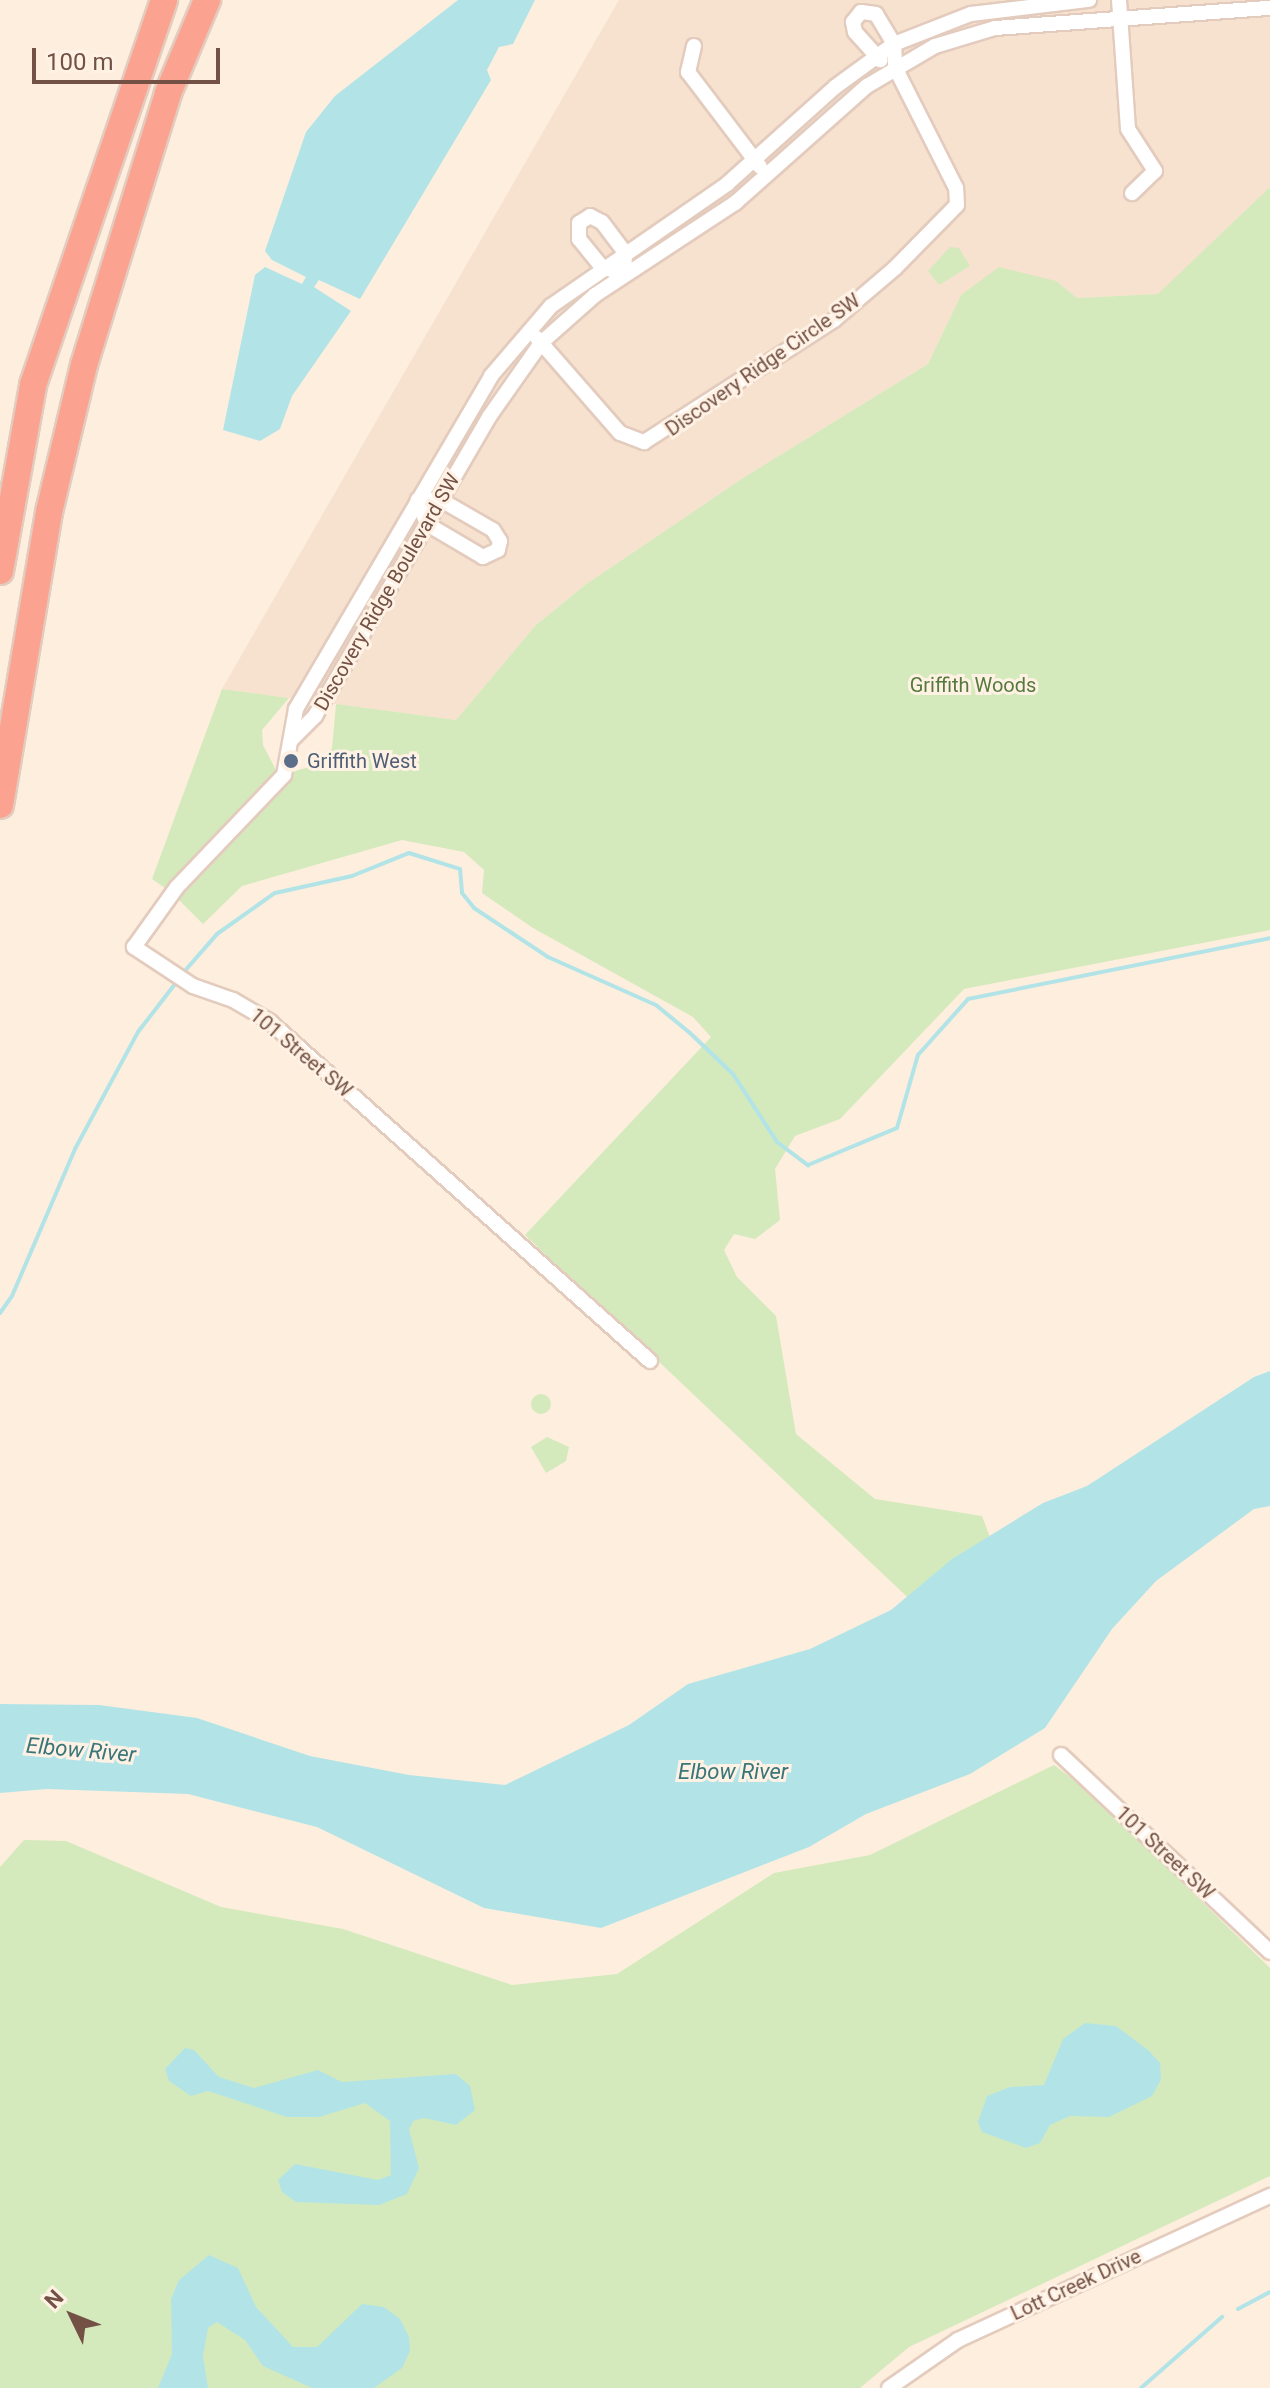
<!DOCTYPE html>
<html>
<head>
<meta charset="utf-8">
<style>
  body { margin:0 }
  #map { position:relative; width:1270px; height:2388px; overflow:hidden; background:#fdeede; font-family:Roboto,sans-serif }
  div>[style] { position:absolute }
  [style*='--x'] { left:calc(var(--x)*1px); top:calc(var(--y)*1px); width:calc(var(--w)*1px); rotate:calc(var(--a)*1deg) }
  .residential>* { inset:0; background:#f7e1cf }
  .green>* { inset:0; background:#d4eabc }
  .round { border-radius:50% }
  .water>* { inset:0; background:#b2e4e7 }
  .stream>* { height:4px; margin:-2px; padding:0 2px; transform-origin:2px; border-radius:2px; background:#b2e4e7 }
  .roads { filter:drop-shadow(2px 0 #e3cbbd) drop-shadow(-2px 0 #e3cbbd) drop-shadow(0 2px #e3cbbd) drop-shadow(0 -2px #e3cbbd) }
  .minor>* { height:14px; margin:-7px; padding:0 7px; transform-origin:7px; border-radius:7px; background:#fff }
  .motorway>* { height:26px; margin:-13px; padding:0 13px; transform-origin:13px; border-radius:13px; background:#fba291 }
  .dots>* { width:22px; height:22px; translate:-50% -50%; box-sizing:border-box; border:4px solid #fff2e5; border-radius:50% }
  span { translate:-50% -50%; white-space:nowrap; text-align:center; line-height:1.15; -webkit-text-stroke:6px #fff2e5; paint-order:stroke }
  .street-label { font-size:20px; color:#735145 }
  .park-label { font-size:20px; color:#557a3d }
  .service-label { font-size:20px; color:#4e5e75 }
  .left { translate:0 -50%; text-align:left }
  .water-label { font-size:22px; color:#39767a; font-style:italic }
  .north { position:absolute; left:32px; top:2276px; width:80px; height:80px; -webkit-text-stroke:6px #fff2e5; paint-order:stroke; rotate:313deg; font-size:22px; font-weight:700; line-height:32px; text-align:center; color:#735145 }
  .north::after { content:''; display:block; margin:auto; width:28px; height:36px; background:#735145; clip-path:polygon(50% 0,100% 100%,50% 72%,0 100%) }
  .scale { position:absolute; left:32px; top:48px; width:188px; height:36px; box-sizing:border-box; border:4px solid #735145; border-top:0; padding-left:10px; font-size:24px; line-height:28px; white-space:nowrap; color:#735145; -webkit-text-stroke:6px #fff2e5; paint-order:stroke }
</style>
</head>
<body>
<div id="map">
  <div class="residential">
    <div style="clip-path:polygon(619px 0,1270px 0,1270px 187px,1159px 294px,1077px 298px,1056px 281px,961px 295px,928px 364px,743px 478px,585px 585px,536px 625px,456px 720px,222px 689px)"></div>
  </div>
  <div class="green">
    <div style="clip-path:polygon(1270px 187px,1270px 930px,964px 989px,840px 1119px,795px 1136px,775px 1169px,780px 1220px,755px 1239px,734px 1234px,724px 1250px,737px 1277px,776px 1316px,796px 1434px,875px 1499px,982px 1516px,996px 1553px,940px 1628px,525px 1235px,711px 1037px,693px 1017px,533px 928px,482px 893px,484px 870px,464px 852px,402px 840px,242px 886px,203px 924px,175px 896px,294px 771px,322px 764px,332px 748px,336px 704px,456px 720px,536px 625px,585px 585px,743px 478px,928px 364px,961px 295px,999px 267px,1056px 281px,1077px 298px,1158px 294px)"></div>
    <div style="clip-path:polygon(950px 247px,959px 248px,970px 266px,939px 285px,928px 271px)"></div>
    <div style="clip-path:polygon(222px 689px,289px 698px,262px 730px,263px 745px,277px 772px,165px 888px,152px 879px)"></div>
    <div class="round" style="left:531px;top:1394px;width:20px;height:20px"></div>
    <div style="clip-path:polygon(547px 1437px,569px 1447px,566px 1461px,546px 1473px,531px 1447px)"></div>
    <div style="clip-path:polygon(1054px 1765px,1087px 1790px,1270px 1968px,1270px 2176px,909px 2347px,860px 2388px,0 2388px,0 1867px,24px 1840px,66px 1841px,221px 1907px,343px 1929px,512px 1985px,617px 1974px,774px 1873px,870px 1855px)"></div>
  </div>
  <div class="water">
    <div style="clip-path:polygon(458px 0,535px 0,513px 44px,499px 47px,487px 70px,491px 80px,360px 299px,319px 280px,314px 287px,351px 311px,292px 396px,280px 429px,260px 441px,223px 430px,255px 275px,265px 267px,302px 284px,306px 277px,272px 260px,265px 251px,306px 132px,335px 96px)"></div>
    <div style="clip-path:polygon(1270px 1371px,1270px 1506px,1254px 1509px,1156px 1581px,1112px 1629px,1045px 1728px,970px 1774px,866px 1814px,809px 1847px,601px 1928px,484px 1908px,317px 1827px,188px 1794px,47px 1789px,0 1793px,0 1704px,99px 1705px,197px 1718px,310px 1756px,409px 1775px,505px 1785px,629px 1725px,688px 1684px,810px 1649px,891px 1610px,952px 1559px,1043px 1503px,1087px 1486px,1254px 1377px)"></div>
    <div style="clip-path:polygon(1085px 2023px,1116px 2026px,1148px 2050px,1160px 2063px,1161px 2080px,1152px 2096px,1109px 2117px,1070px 2116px,1050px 2125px,1040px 2143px,1026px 2148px,982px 2132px,978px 2122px,987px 2096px,1010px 2087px,1044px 2085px,1063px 2039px)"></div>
    <div style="clip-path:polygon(185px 2048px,194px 2050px,219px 2077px,254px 2088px,318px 2070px,342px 2082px,456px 2074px,470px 2086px,475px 2110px,456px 2125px,424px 2118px,413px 2121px,409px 2130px,419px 2168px,407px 2194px,379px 2205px,296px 2202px,282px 2192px,278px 2180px,295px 2164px,378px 2180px,391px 2175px,390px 2121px,365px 2103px,319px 2117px,287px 2117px,208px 2091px,191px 2096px,169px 2081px,165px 2069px)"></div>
    <div style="clip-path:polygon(209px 2255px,238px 2268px,256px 2307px,293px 2347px,317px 2347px,362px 2304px,384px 2307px,400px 2319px,409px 2337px,410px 2351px,402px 2368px,374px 2388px,312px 2388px,263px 2366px,245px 2340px,217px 2322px,208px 2328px,203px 2356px,208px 2388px,158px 2388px,172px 2354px,171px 2299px,179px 2280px)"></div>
  </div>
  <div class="stream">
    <div style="--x:183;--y:973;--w:52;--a:-48.9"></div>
    <div style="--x:217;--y:934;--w:71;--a:-35.3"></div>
    <div style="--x:275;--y:893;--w:79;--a:-12.4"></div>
    <div style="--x:352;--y:876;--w:61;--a:-22"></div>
    <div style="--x:409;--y:853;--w:53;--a:17.4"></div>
    <div style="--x:460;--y:869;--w:24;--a:85"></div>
    <div style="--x:462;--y:893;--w:19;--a:51"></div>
    <div style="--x:474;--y:908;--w:89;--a:33.5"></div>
    <div style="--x:548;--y:957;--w:118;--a:24"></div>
    <div style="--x:656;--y:1005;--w:44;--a:39.5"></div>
    <div style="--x:690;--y:1033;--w:59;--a:43.6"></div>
    <div style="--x:733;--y:1074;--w:81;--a:57.1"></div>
    <div style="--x:777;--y:1142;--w:39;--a:37"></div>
    <div style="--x:808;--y:1165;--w:96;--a:-22.6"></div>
    <div style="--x:897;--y:1128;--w:76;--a:-74"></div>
    <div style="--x:918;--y:1055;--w:75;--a:-48.2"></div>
    <div style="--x:968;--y:999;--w:308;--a:-11.4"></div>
    <div style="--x:0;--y:1313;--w:21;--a:-55"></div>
    <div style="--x:12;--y:1296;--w:160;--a:-66.8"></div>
    <div style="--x:75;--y:1149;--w:133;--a:-61.7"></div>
    <div style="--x:138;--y:1032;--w:66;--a:-52.4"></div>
    <div style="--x:1238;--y:2309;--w:36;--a:-28"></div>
    <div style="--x:1141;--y:2388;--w:108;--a:-41.2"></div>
  </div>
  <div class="roads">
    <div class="minor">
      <div style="--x:1119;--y:0;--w:129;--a:86"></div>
      <div style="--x:1128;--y:129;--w:50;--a:57.3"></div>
      <div style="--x:1155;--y:171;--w:32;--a:136"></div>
      <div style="--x:694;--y:46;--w:27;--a:103"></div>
      <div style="--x:688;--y:72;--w:119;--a:52.8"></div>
      <div style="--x:590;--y:216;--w:13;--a:27"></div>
      <div style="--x:602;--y:222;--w:38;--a:53"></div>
      <div style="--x:625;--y:252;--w:23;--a:92"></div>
      <div style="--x:624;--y:275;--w:25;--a:-159"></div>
      <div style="--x:601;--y:266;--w:35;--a:-129"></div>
      <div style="--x:579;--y:239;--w:16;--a:-90"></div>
      <div style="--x:579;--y:223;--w:13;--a:-32"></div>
      <div style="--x:537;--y:338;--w:126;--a:48.9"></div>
      <div style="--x:620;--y:433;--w:26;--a:21"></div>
      <div style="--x:644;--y:442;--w:226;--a:-32.7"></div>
      <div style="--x:834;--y:320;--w:80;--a:-40.4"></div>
      <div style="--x:895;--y:268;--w:88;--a:-45.5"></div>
      <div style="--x:957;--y:205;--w:17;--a:-93"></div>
      <div style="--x:956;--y:188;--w:136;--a:-116.8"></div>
      <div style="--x:895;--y:67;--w:23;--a:-92"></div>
      <div style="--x:894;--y:44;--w:35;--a:-121"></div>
      <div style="--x:876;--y:14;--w:15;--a:-172"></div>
      <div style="--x:861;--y:12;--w:13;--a:129"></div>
      <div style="--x:853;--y:22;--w:10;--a:79"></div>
      <div style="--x:855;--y:32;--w:38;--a:48"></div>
      <div style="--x:418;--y:500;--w:23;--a:0"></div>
      <div style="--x:441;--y:500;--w:60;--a:30"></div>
      <div style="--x:493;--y:530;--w:13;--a:58"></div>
      <div style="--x:500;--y:541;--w:9;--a:103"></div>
      <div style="--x:498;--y:550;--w:17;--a:155"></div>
      <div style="--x:483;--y:557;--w:65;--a:-149.5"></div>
      <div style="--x:427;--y:524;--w:26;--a:-111"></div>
      <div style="--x:292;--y:739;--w:33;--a:-45"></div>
      <div style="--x:315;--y:716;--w:346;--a:-59.8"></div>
      <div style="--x:489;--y:417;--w:90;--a:-54.9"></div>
      <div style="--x:541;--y:343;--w:72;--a:-41.6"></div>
      <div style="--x:595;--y:295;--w:168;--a:-33.3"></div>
      <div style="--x:735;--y:203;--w:176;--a:-41.6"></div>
      <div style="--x:867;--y:86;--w:79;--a:-30.5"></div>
      <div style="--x:935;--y:46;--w:63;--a:-16.7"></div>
      <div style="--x:995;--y:28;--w:276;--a:-4.2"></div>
      <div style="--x:650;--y:1361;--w:511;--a:-138.25"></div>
      <div style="--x:269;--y:1021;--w:42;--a:-149.7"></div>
      <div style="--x:233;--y:1000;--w:42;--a:-160.7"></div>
      <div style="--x:193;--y:986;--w:71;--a:-146.5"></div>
      <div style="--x:134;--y:947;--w:74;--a:-54.4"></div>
      <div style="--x:177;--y:887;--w:155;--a:-46.3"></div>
      <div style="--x:284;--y:775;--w:67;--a:-79.7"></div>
      <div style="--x:296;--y:709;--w:386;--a:-59.6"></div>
      <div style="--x:491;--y:376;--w:92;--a:-49.4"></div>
      <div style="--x:551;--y:306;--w:214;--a:-34.7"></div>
      <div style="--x:727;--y:184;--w:145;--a:-41.9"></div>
      <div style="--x:835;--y:87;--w:73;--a:-36.1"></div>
      <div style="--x:894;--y:44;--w:83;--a:-21.3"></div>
      <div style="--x:971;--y:14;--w:119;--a:-6.8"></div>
      <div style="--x:1061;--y:1755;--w:287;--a:43.3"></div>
      <div style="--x:889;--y:2388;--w:84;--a:-34.8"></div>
      <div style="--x:958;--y:2340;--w:344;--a:-24.8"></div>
    </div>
    <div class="motorway">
      <div style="--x:0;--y:571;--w:189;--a:-79.9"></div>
      <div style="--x:33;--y:385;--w:407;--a:-71.2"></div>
      <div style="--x:0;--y:805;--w:297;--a:-80.5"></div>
      <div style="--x:49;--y:512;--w:151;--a:-76.6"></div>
      <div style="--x:84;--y:365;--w:285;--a:-72.8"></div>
      <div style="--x:168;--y:93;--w:101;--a:-67.2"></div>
    </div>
  </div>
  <div class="dots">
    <div style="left:291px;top:761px;background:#5c6f8a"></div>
  </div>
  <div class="street-label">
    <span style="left:763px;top:365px;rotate:-35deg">Discovery Ridge Circle SW</span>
    <span style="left:387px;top:592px;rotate:-60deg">Discovery Ridge Boulevard SW</span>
    <span style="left:301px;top:1053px;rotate:40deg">101 Street SW</span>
    <span style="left:1165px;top:1853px;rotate:43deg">101 Street SW</span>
    <span style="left:1076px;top:2285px;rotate:-25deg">Lott Creek Drive</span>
  </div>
  <div class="park-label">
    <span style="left:973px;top:685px">Griffith Woods</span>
  </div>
  <div class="service-label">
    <span class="left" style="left:307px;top:761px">Griffith West</span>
  </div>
  <div class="water-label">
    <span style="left:81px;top:1750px;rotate:5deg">Elbow River</span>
    <span style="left:733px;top:1772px">Elbow River</span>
  </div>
  <div class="north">N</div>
  <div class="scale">100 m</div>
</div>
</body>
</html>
